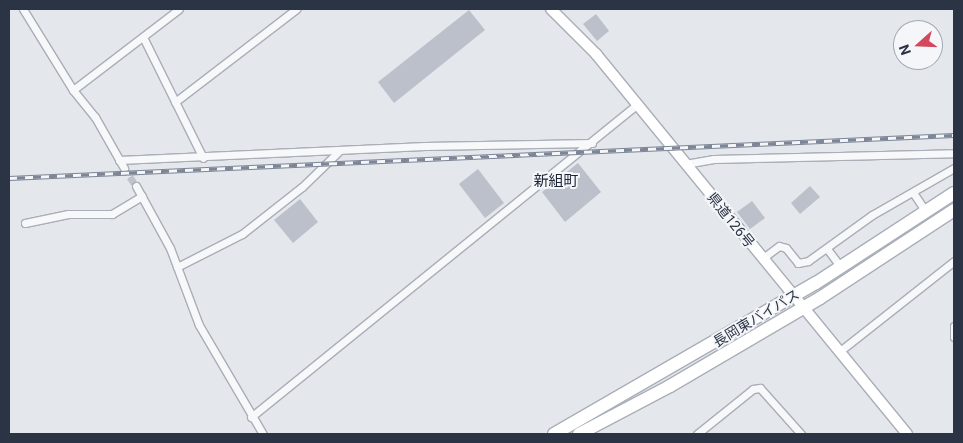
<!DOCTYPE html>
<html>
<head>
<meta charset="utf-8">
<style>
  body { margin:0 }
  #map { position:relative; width:963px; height:443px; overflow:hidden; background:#e4e7ec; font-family:Roboto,"Noto Sans JP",sans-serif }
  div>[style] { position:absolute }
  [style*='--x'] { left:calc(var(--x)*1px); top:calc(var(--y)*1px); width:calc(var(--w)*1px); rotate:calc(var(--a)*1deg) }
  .building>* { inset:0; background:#bbc0ca }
  .street-tunnel>* { height:7px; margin-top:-3.5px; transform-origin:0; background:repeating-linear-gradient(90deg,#bfc3cb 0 7px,transparent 0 10.5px) }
  .roads { filter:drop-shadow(1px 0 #a9aeb7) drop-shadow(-1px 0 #a9aeb7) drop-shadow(0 1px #a9aeb7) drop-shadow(0 -1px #a9aeb7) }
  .street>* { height:7px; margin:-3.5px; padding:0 3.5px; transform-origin:3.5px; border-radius:3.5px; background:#f7f8fa }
  .secondary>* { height:10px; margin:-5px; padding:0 5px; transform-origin:5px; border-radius:5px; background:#fff }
  .highway>* { height:12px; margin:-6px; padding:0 6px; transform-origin:6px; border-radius:6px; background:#fff }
  .rail>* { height:4.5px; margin-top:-2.25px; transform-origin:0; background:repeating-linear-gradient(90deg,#f4f6f9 0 8px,#7d8696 0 16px); box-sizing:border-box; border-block:1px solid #7d8696 }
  span { translate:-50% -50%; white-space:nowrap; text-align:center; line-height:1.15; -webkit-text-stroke:4px #f4f6f9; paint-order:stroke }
  .street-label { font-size:14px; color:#2b3445 }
  .neighbourhood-label { font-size:15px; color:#1d2536 }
  .frame { position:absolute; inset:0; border:10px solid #2b3445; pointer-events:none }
  .north { position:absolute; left:893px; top:20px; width:50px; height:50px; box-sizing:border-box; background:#f4f6f9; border:1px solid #a4a8b1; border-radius:50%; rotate:250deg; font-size:14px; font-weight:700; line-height:20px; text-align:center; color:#2b3445 }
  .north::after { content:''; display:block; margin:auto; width:18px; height:22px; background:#d1495b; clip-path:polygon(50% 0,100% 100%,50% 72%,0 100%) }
</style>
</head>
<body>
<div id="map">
  <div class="building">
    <div style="clip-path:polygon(469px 10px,485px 30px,394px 103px,378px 82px)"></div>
    <div style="clip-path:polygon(596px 14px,609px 31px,597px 41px,583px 24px)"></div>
    <div style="clip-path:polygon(578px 163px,601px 192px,565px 222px,542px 192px)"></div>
    <div style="clip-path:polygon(478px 169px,504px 203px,485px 218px,459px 184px)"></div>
    <div style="clip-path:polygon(810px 186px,820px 197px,800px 214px,791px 203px)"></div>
    <div style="clip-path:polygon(300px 199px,318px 222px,293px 243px,274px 220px)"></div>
    <div style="clip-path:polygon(752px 201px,765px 218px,750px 229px,737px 212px)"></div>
  </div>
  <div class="street-tunnel">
    <div style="--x:124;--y:168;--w:22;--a:56"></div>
  </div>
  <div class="roads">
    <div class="street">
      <div style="--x:23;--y:9;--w:95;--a:58.3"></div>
      <div style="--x:73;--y:90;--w:35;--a:51"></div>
      <div style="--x:95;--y:117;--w:59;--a:60.4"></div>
      <div style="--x:143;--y:37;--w:135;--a:63.6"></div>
      <div style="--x:73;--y:90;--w:133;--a:-37.4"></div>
      <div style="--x:175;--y:102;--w:153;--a:-37.5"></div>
      <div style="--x:119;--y:160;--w:306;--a:-2.6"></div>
      <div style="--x:425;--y:146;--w:167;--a:-1"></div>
      <div style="--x:685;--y:164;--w:29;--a:-10"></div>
      <div style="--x:714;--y:159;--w:240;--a:-1.4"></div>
      <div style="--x:136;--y:186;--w:71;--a:61.3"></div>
      <div style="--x:170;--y:248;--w:82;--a:69.4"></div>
      <div style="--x:199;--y:325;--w:126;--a:59.6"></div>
      <div style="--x:914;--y:194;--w:22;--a:56"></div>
      <div style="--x:25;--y:223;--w:44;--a:-11.8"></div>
      <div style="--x:68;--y:214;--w:44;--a:0"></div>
      <div style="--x:112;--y:214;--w:35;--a:-31"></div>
      <div style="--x:828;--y:250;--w:21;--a:53"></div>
      <div style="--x:763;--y:258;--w:20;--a:-37"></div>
      <div style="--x:779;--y:246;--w:7;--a:16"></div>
      <div style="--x:786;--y:248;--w:19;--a:51"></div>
      <div style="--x:798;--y:263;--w:10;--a:-11"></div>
      <div style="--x:808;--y:261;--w:79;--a:-35.7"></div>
      <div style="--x:872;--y:215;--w:95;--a:-29.8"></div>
      <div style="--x:177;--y:267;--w:73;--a:-26.9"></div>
      <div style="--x:242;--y:234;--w:76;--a:-38.1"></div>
      <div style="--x:302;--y:187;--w:50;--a:-44.2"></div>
      <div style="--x:954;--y:326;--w:11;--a:90"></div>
      <div style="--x:840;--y:351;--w:145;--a:-38.3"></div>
      <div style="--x:251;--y:417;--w:497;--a:-39"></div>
      <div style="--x:697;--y:434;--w:72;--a:-38.8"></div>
      <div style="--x:753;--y:389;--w:7;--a:-8"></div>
      <div style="--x:760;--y:388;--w:62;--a:48.3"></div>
    </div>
    <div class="secondary">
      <div style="--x:551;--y:9;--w:64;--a:45"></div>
      <div style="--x:596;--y:54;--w:491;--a:50.7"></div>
    </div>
    <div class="highway">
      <div style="--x:554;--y:434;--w:302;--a:-30"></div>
      <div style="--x:816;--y:283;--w:165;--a:-33.1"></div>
      <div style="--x:579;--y:434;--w:103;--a:-27.8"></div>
      <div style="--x:670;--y:386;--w:174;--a:-30.4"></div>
      <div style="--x:820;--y:298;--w:160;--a:-33.3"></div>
    </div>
  </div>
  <div class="rail">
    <div style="--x:9;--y:178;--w:946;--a:-2.61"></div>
  </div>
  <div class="street-label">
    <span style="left:731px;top:220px;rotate:51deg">県道126号</span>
    <span style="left:756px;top:318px;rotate:-31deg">長岡東バイパス</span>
  </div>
  <div class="neighbourhood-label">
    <span style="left:556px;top:182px">新組町</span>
  </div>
  <div class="frame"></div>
  <div class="north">N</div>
</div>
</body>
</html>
